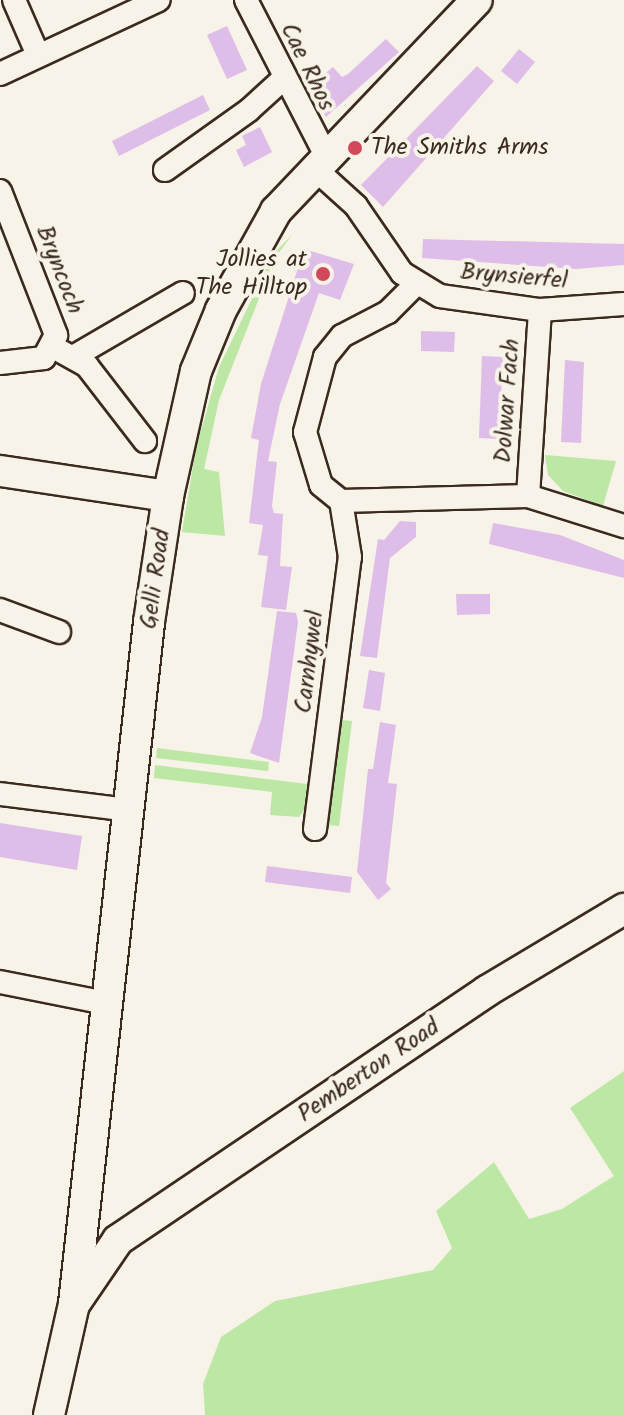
<!DOCTYPE html>
<html>
<head>
<meta charset="utf-8">
<style>
  body { margin:0 }
  #map { position:relative; width:624px; height:1415px; overflow:hidden; background:#f7f3e8; font-family:Kalam,sans-serif }
  div>[style] { position:absolute }
  [style*='--x'] { left:calc(var(--x)*1px); top:calc(var(--y)*1px); width:calc(var(--w)*1px); rotate:calc(var(--a)*1deg) }
  .green>* { inset:0; background:#bde7a4 }
  .building>* { inset:0; background:#debde9 }
  .roads { filter:drop-shadow(2px 0 #3b2a1e) drop-shadow(-2px 0 #3b2a1e) drop-shadow(0 2px #3b2a1e) drop-shadow(0 -2px #3b2a1e) }
  .street>* { height:22px; margin:-11px; padding:0 11px; transform-origin:11px; border-radius:11px; background:#f7f3e8 }
  .secondary>* { height:30px; margin:-15px; padding:0 15px; transform-origin:15px; border-radius:15px; background:#f7f3e8 }
  .dots>* { width:22px; height:22px; translate:-50% -50%; box-sizing:border-box; border:4px solid #f7f3e8; border-radius:50% }
  span { translate:-50% -50%; white-space:nowrap; text-align:center; line-height:1.15; -webkit-text-stroke:8px #f7f3e8; paint-order:stroke }
  .street-label { font-size:24px; color:#3b2a1e }
  .poi-label { font-size:24px; color:#3b2a1e }
  .left { translate:0 -50%; text-align:left }
  .right { translate:-100% -50%; text-align:right }
</style>
</head>
<body>
<div id="map">
  <div class="green">
    <div style="clip-path:polygon(292px 235px,275px 258px,219px 400px,204px 469px,219px 472px,225px 536px,182px 532px,196px 448px,219px 367px,274px 253px)"></div>
    <div style="clip-path:polygon(545px 455px,616px 461px,603px 506px,563px 491px,548px 475px)"></div>
    <div style="clip-path:polygon(341px 720px,352px 721px,339px 826px,327px 825px)"></div>
    <div style="clip-path:polygon(157px 748px,269px 762px,268px 771px,156px 758px)"></div>
    <div style="clip-path:polygon(155px 765px,307px 784px,304px 810px,299px 817px,270px 815px,272px 792px,154px 778px)"></div>
    <div style="clip-path:polygon(624px 1071px,624px 1415px,205px 1415px,203px 1384px,221px 1337px,275px 1301px,433px 1270px,452px 1248px,436px 1211px,494px 1162px,529px 1219px,562px 1209px,614px 1176px,570px 1108px)"></div>
  </div>
  <div class="building">
    <div style="clip-path:polygon(227px 26px,247px 70px,227px 79px,207px 35px)"></div>
    <div style="clip-path:polygon(386px 39px,399px 52px,326px 117px,308px 88px,333px 67px,342px 77px,348px 74px)"></div>
    <div style="clip-path:polygon(519px 49px,535px 62px,517px 84px,501px 71px)"></div>
    <div style="clip-path:polygon(477px 66px,494px 81px,383px 207px,361px 185px)"></div>
    <div style="clip-path:polygon(203px 95px,210px 110px,119px 156px,112px 141px)"></div>
    <div style="clip-path:polygon(260px 127px,272px 152px,244px 167px,236px 150px,246px 145px,242px 136px)"></div>
    <div style="clip-path:polygon(423px 239px,624px 244px,624px 265px,576px 269px,422px 258px)"></div>
    <div style="clip-path:polygon(304px 249px,354px 264px,340px 300px,319px 293px,280px 404px,268px 461px,277px 462px,272px 506px,274px 513px,283px 514px,280px 566px,292px 567px,286px 610px,261px 607px,268px 556px,258px 555px,263px 525px,249px 523px,259px 440px,251px 438px,261px 384px)"></div>
    <div style="clip-path:polygon(421px 331px,455px 332px,454px 352px,421px 351px)"></div>
    <div style="clip-path:polygon(482px 356px,503px 357px,499px 439px,479px 438px)"></div>
    <div style="clip-path:polygon(565px 360px,584px 362px,581px 443px,561px 442px)"></div>
    <div style="clip-path:polygon(400px 521px,416px 522px,416px 537px,390px 558px,377px 658px,360px 656px,378px 539px,384px 540px)"></div>
    <div style="clip-path:polygon(493px 523px,560px 535px,624px 560px,624px 578px,489px 544px)"></div>
    <div style="clip-path:polygon(456px 594px,490px 594px,490px 614px,457px 615px)"></div>
    <div style="clip-path:polygon(277px 611px,296px 613px,298px 622px,279px 763px,250px 753px,262px 717px)"></div>
    <div style="clip-path:polygon(369px 670px,385px 673px,380px 711px,363px 708px)"></div>
    <div style="clip-path:polygon(380px 722px,396px 725px,388px 783px,397px 784px,386px 883px,391px 889px,378px 900px,357px 872px,368px 769px,373px 769px)"></div>
    <div style="clip-path:polygon(0 823px,82px 836px,77px 870px,0 857px)"></div>
    <div style="clip-path:polygon(267px 866px,352px 877px,350px 893px,265px 882px)"></div>
  </div>
  <div class="roads">
    <div class="street">
      <div style="--x:14;--y:0;--w:60;--a:66.4"></div>
      <div style="--x:246;--y:0;--w:173;--a:62.8"></div>
      <div style="--x:0;--y:74;--w:175;--a:-25"></div>
      <div style="--x:313;--y:167;--w:58;--a:42.2"></div>
      <div style="--x:356;--y:206;--w:81;--a:55.5"></div>
      <div style="--x:402;--y:273;--w:44;--a:31.2"></div>
      <div style="--x:440;--y:296;--w:101;--a:8"></div>
      <div style="--x:540;--y:310;--w:84;--a:-4.1"></div>
      <div style="--x:165;--y:170;--w:103;--a:-35.5"></div>
      <div style="--x:249;--y:110;--w:47;--a:-42.4"></div>
      <div style="--x:0;--y:191;--w:155;--a:68.7"></div>
      <div style="--x:56;--y:335;--w:26;--a:118"></div>
      <div style="--x:44;--y:358;--w:44;--a:173.5"></div>
      <div style="--x:415;--y:285;--w:38;--a:135"></div>
      <div style="--x:388;--y:312;--w:52;--a:152.4"></div>
      <div style="--x:342;--y:336;--w:27;--a:129"></div>
      <div style="--x:325;--y:357;--w:78;--a:104.9"></div>
      <div style="--x:305;--y:432;--w:55;--a:73.2"></div>
      <div style="--x:321;--y:485;--w:26;--a:39"></div>
      <div style="--x:341;--y:501;--w:187;--a:-1.5"></div>
      <div style="--x:528;--y:496;--w:101;--a:17.4"></div>
      <div style="--x:53;--y:347;--w:39;--a:29"></div>
      <div style="--x:87;--y:366;--w:95;--a:52.3"></div>
      <div style="--x:73;--y:357;--w:127;--a:-30.2"></div>
      <div style="--x:528;--y:496;--w:186;--a:-86.3"></div>
      <div style="--x:0;--y:610;--w:63;--a:20.4"></div>
      <div style="--x:0;--y:794;--w:130;--a:7.1"></div>
      <div style="--x:315;--y:829;--w:274;--a:-82.7"></div>
      <div style="--x:350;--y:557;--w:57;--a:-99.1"></div>
      <div style="--x:0;--y:982;--w:108;--a:11.2"></div>
    </div>
    <div class="secondary">
      <div style="--x:0;--y:471;--w:170;--a:8.5"></div>
      <div style="--x:75;--y:1303;--w:76;--a:-55.7"></div>
      <div style="--x:118;--y:1240;--w:445;--a:-34"></div>
      <div style="--x:487;--y:991;--w:160;--a:-30.9"></div>
      <div style="--x:49;--y:1415;--w:114;--a:-77.3"></div>
      <div style="--x:74;--y:1304;--w:686;--a:-83.72"></div>
      <div style="--x:149;--y:622;--w:127;--a:-81.4"></div>
      <div style="--x:168;--y:496;--w:128;--a:-77.4"></div>
      <div style="--x:196;--y:371;--w:66;--a:-67.7"></div>
      <div style="--x:221;--y:310;--w:113;--a:-60.9"></div>
      <div style="--x:276;--y:211;--w:291;--a:-46.4"></div>
    </div>
  </div>
  <div class="dots">
    <div style="left:355px;top:148px;background:#d1495b"></div>
    <div style="left:323px;top:274px;background:#d1495b"></div>
  </div>
  <div class="street-label">
    <span style="left:307px;top:67px;rotate:64deg">Cae Rhos</span>
    <span style="left:59px;top:270px;rotate:69deg">Bryncoch</span>
    <span style="left:514px;top:277px;rotate:5deg">Brynsierfel</span>
    <span style="left:508px;top:401px;rotate:-86deg">Dolwar Fach</span>
    <span style="left:156px;top:579px;rotate:-82deg">Gelli Road</span>
    <span style="left:310px;top:662px;rotate:-83deg">Carnhywel</span>
    <span style="left:369px;top:1071px;rotate:-34deg">Pemberton Road</span>
  </div>
  <div class="poi-label">
    <span class="left" style="left:371px;top:148px">The Smiths Arms</span>
    <span class="right" style="left:307px;top:274px">Jollies at<br>The Hilltop</span>
  </div>
</div>
</body>
</html>
